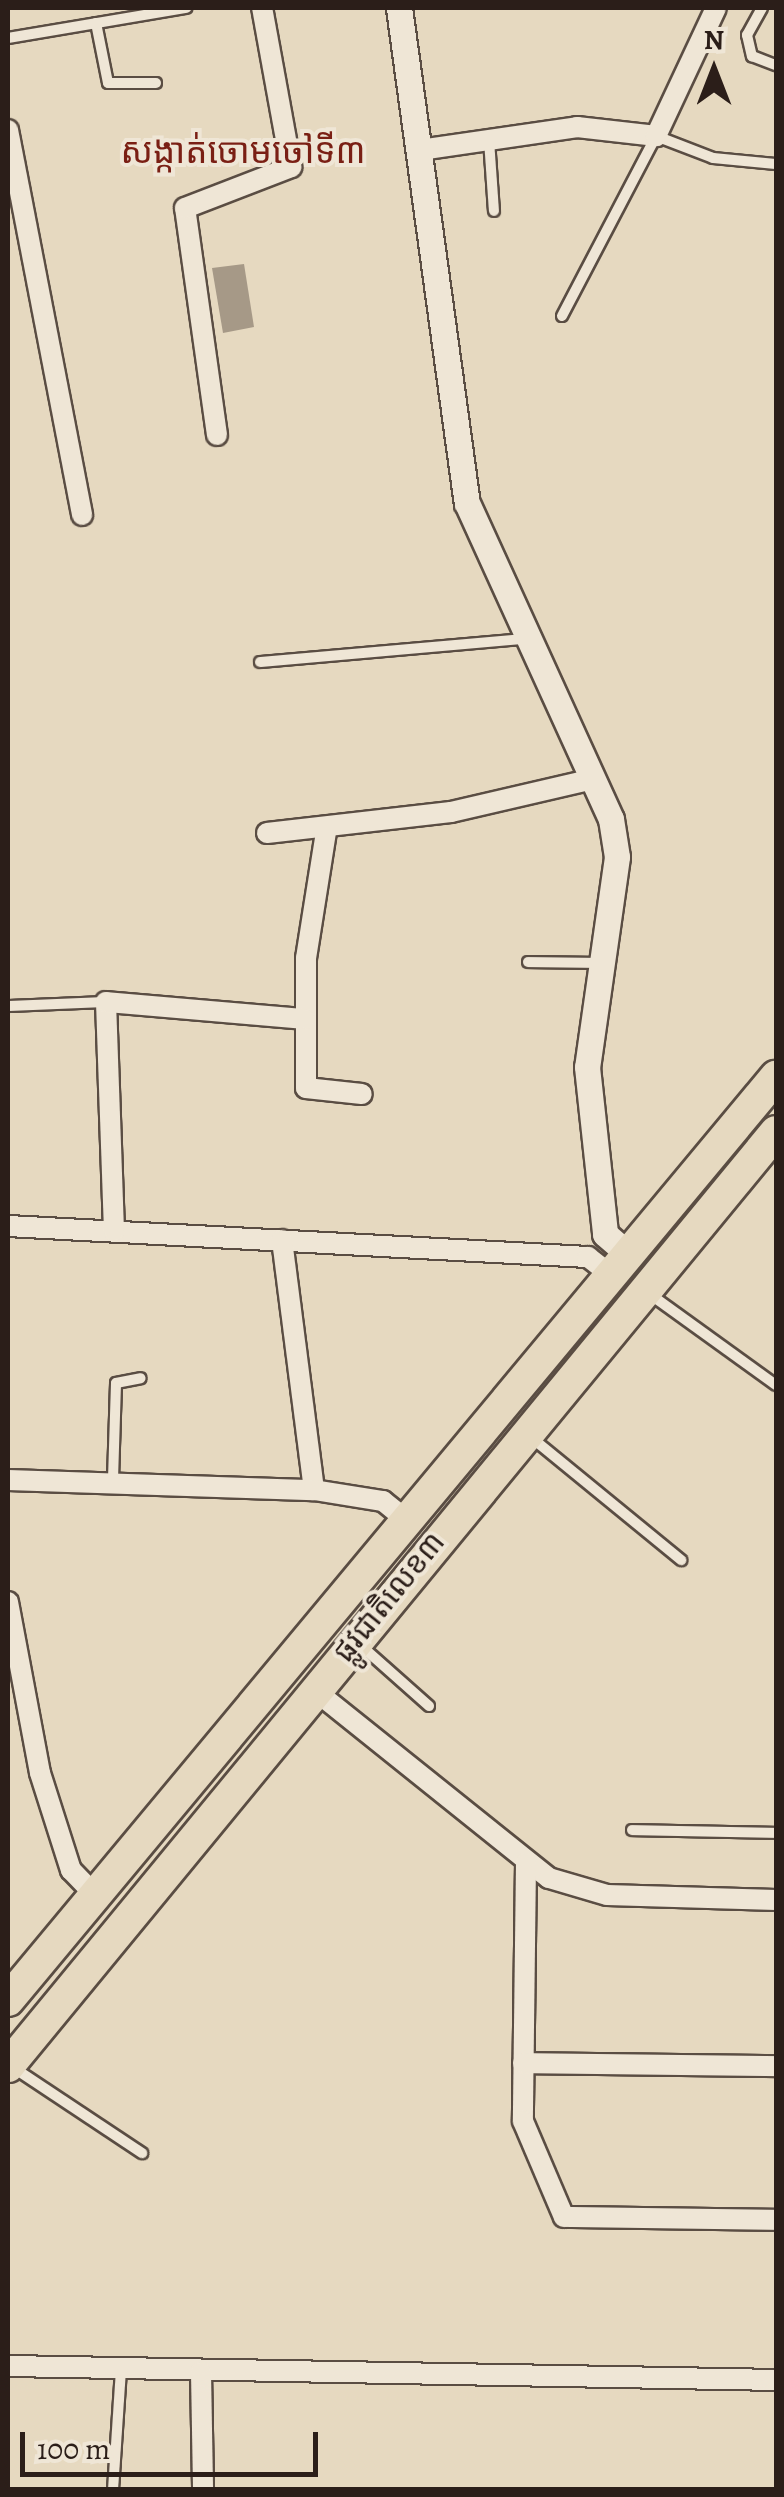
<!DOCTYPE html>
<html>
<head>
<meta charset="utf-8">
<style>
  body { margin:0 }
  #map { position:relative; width:784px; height:2497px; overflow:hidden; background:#e6d9c0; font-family:Alegreya,"Noto Sans Khmer",serif }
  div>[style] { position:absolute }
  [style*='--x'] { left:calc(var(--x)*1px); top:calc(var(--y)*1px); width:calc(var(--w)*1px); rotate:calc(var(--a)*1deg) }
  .water>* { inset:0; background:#a69987 }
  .roads { filter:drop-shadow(2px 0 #5a4d43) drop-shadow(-2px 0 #5a4d43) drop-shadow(0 2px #5a4d43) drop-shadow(0 -2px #5a4d43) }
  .service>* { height:10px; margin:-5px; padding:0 5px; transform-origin:5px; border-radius:5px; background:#efe6d6 }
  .minor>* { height:20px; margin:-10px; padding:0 10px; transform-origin:10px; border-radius:10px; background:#efe6d6 }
  .tertiary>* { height:25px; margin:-12.5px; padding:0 12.5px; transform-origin:12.5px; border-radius:12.5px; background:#efe6d6 }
  .trunk>* { height:32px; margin:-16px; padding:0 16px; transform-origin:16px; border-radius:16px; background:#e6d9c0 }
  span { translate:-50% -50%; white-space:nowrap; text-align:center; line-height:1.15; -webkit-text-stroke:8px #efe6d6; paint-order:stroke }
  .street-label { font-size:30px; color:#2b1e19 }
  .quarter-label { font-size:35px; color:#7a1f14 }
  .frame { position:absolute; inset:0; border:10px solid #2b1e19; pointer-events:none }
  .north { position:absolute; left:664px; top:20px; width:100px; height:100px; -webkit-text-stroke:8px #efe6d6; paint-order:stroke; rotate:0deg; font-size:28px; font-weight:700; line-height:40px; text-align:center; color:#2b1e19 }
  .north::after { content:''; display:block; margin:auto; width:35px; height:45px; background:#2b1e19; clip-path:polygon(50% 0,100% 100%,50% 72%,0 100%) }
  .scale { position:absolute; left:20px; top:2432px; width:298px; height:45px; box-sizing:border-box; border:5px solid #2b1e19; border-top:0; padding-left:12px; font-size:30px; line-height:35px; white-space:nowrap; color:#2b1e19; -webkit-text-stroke:8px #efe6d6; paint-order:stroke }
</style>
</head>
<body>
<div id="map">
  <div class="water">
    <div style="clip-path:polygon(244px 264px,254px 327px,223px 333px,212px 268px)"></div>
  </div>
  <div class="roads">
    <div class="service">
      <div style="--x:762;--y:8;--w:31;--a:119"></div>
      <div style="--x:747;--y:35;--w:22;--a:77"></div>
      <div style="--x:752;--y:56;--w:26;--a:21"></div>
      <div style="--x:96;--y:23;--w:61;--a:78.7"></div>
      <div style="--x:108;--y:83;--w:48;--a:0"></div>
      <div style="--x:8;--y:38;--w:181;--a:-9.6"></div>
      <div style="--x:489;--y:140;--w:71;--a:86"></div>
      <div style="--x:562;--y:316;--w:203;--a:-62.4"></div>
      <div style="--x:656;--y:136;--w:61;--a:21.1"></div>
      <div style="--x:713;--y:158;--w:63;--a:5.4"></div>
      <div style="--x:260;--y:662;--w:263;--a:-5"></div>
      <div style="--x:528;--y:962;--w:70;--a:0.8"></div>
      <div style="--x:8;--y:1006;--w:98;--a:-2.3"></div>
      <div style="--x:647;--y:1292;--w:159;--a:35.8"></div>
      <div style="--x:532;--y:1438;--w:193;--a:39.3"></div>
      <div style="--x:113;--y:1479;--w:96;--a:-88.2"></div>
      <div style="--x:116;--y:1383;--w:25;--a:-11"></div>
      <div style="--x:358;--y:1643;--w:95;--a:41.6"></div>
      <div style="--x:632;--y:1830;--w:144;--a:1.2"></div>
      <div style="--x:14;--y:2068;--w:154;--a:33.6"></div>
      <div style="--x:113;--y:2490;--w:119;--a:-86.2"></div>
    </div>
    <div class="minor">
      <div style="--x:8;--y:130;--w:392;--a:79.1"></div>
      <div style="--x:420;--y:150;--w:159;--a:-8.3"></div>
      <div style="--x:577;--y:127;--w:80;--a:6.5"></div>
      <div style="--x:656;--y:136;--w:141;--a:-64.9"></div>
      <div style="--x:217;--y:435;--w:229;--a:-98"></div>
      <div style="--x:185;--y:208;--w:114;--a:-21.1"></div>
      <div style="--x:291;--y:167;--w:162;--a:-100.3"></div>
      <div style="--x:326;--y:832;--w:128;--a:99"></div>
      <div style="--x:306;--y:958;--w:130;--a:90"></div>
      <div style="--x:306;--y:1088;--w:56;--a:6.1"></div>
      <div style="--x:267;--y:833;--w:185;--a:-6.5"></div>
      <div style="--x:451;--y:812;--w:146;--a:-13.1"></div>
      <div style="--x:8;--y:1226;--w:581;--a:3.06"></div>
      <div style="--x:588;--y:1257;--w:24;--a:38"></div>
      <div style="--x:114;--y:1231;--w:229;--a:-92"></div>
      <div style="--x:106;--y:1002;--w:199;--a:4.9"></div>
      <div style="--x:282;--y:1240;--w:252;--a:82.7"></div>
      <div style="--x:8;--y:1480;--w:306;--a:1.9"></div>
      <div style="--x:314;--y:1490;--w:70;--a:9.1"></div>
      <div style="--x:383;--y:1501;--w:26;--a:39"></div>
      <div style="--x:8;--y:1602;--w:174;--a:79.4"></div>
      <div style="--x:40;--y:1773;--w:102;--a:72.3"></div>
      <div style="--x:71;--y:1870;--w:32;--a:46"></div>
      <div style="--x:313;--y:1689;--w:302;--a:38.7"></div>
      <div style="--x:549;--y:1878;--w:60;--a:16.3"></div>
      <div style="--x:607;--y:1895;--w:169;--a:1.7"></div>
      <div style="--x:526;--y:1863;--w:258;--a:90.7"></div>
      <div style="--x:523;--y:2121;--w:104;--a:66.9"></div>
      <div style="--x:564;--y:2217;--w:212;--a:0.8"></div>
      <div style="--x:523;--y:2063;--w:253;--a:0.7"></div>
      <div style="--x:8;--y:2366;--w:768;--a:1.04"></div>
      <div style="--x:201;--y:2372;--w:118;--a:89"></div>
    </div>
    <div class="tertiary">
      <div style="--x:399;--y:8;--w:500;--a:82.2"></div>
      <div style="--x:467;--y:503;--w:347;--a:65.5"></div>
      <div style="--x:611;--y:819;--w:38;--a:81"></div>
      <div style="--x:617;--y:857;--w:212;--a:98.1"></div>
      <div style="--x:587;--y:1067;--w:168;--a:83.8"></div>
      <div style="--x:605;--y:1234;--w:28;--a:41"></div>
    </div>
    <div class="trunk">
      <div style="--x:8;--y:2000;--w:1201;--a:-50.24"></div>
      <div style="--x:8;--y:2066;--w:1209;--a:-50.57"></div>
    </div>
  </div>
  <div class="street-label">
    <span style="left:389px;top:1597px;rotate:-51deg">ផ្លូវជាតិលេខ៣</span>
  </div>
  <div class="quarter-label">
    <span style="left:243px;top:151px">សង្កាត់ចោមចៅទី៣</span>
  </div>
  <div class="frame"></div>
  <div class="north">N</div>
  <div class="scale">100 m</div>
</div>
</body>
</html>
